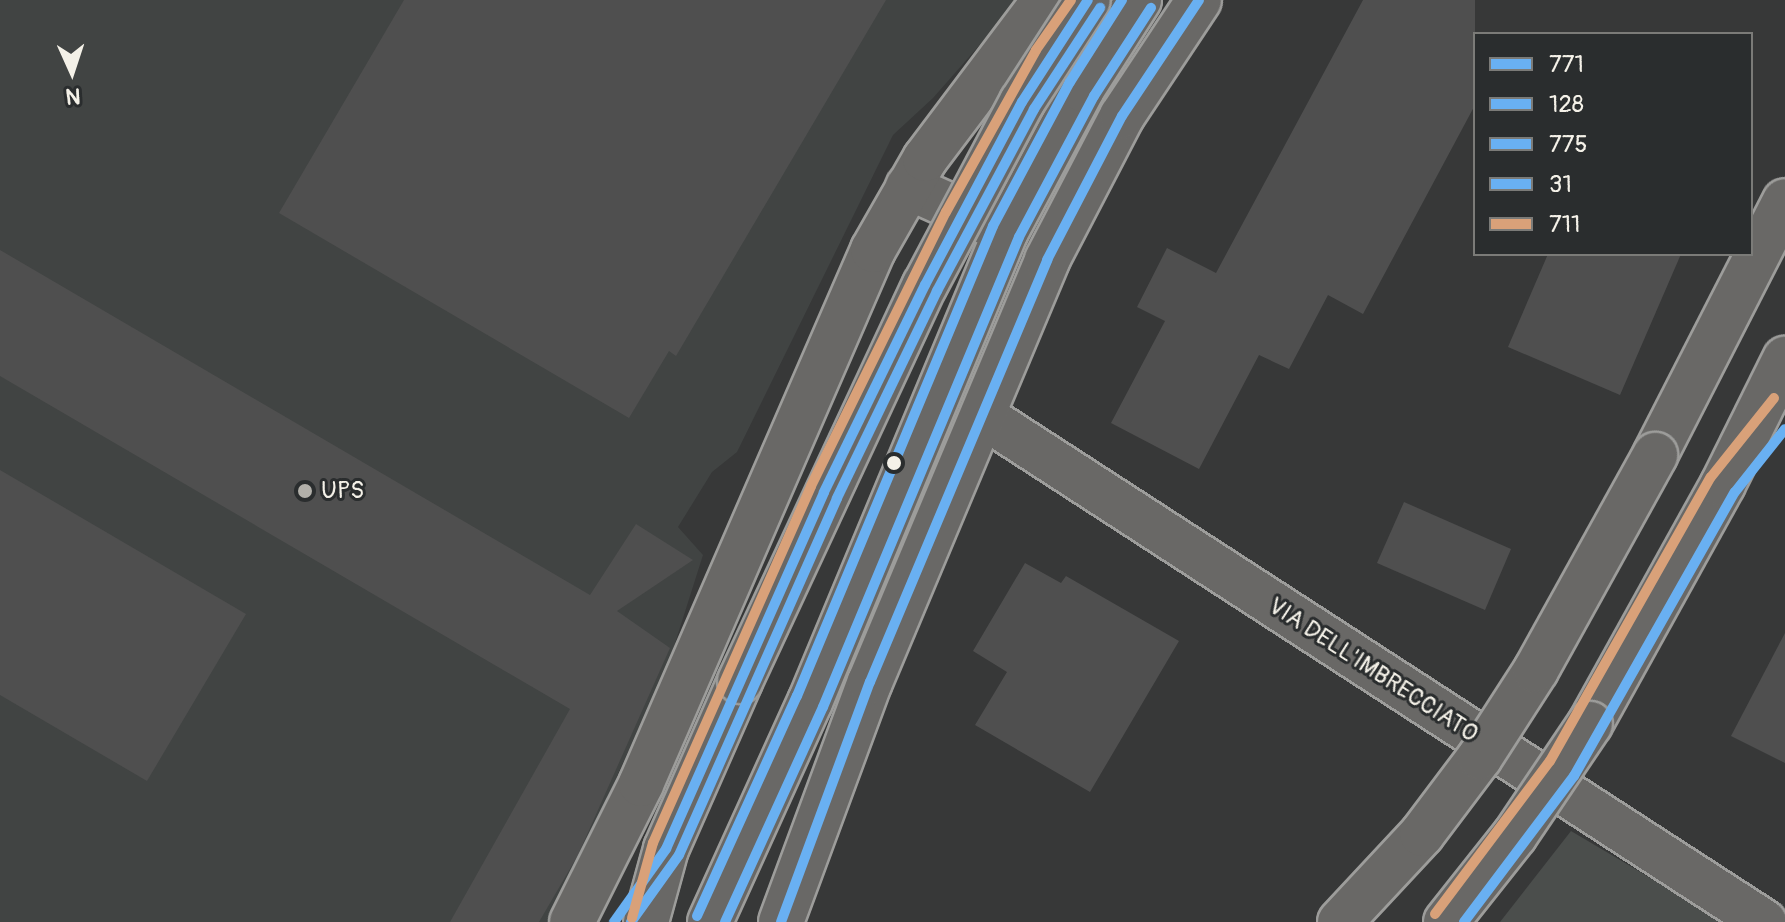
<!DOCTYPE html>
<html>
<head>
<meta charset="utf-8">
<style>
  body { margin:0 }
  #map { position:relative; width:1785px; height:922px; overflow:hidden; background:#373838; font-family:Pangolin,sans-serif }
  div>[style] { position:absolute }
  [style*='--x'] { left:calc(var(--x)*1px); top:calc(var(--y)*1px); width:calc(var(--w)*1px); rotate:calc(var(--a)*1deg) }
  .built>* { inset:0; background:#414443 }
  .green>* { inset:0; background:#4b4e4c }
  .building>* { inset:0; background:#4f4f4f }
  .roads { filter:drop-shadow(2px 0 #9d9d9b) drop-shadow(-2px 0 #9d9d9b) drop-shadow(0 2px #9d9d9b) drop-shadow(0 -2px #9d9d9b) }
  .minor>* { height:44px; margin:-22px; padding:0 22px; transform-origin:22px; border-radius:22px; background:#696866 }
  .major>* { height:44px; margin:-22px; padding:0 22px; transform-origin:22px; border-radius:22px; background:#696866 }
  .highway>* { height:44px; margin:-22px; padding:0 22px; transform-origin:22px; border-radius:22px; background:#696866 }
  .bridges { filter:drop-shadow(2px 0 #9d9d9b) drop-shadow(-2px 0 #9d9d9b) drop-shadow(0 2px #9d9d9b) drop-shadow(0 -2px #9d9d9b) }
  .highway-bridge>* { height:44px; margin:-22px; padding:0 22px; transform-origin:22px; border-radius:22px; background:#696866 }
  .bus-1>* { height:10px; margin:-5px; padding:0 5px; transform-origin:5px; border-radius:5px; background:#69b0f2 }
  .bus-2>* { height:10px; margin:-5px; padding:0 5px; transform-origin:5px; border-radius:5px; background:#69b0f2 }
  .bus-3>* { height:10px; margin:-5px; padding:0 5px; transform-origin:5px; border-radius:5px; background:#69b0f2 }
  .bus-4>* { height:10px; margin:-5px; padding:0 5px; transform-origin:5px; border-radius:5px; background:#69b0f2 }
  .bus-5>* { height:10px; margin:-5px; padding:0 5px; transform-origin:5px; border-radius:5px; background:#d9a179 }
  .dots>* { width:22px; height:22px; translate:-50% -50%; box-sizing:border-box; border:4px solid #2a2d2e; border-radius:50% }
  span { translate:-50% -50%; white-space:nowrap; text-align:center; line-height:1.15; -webkit-text-stroke:6px #2a2d2e; paint-order:stroke }
  .poi-label { font-size:24px; color:#f4f1e8 }
  .left { translate:0 -50%; text-align:left }
  .street-label { font-size:24px; color:#f4f1e8 }
  .legend { position:absolute; left:1473px; top:32px; width:280px; height:224px; box-sizing:border-box; background:#2a2d2e; border:2px solid #7b7b78; margin:0; padding:10px 14px; list-style:none; font-size:24px; color:#f4f1e8 }
  .legend li { display:flex; align-items:center; gap:16px; height:40px }
  .legend b { width:40px; border:2px solid #7b7b78 }
  .north { position:absolute; left:32px; top:32px; width:80px; height:80px; -webkit-text-stroke:6px #2a2d2e; paint-order:stroke; rotate:177deg; font-size:22px; font-weight:700; line-height:32px; text-align:center; color:#f4f1e8 }
  .north::after { content:''; display:block; margin:auto; width:28px; height:36px; background:#f4f1e8; clip-path:polygon(50% 0,100% 100%,50% 72%,0 100%) }
</style>
</head>
<body>
<div id="map">
  <div class="built">
    <div style="clip-path:polygon(0 0,1019px 0,933px 98px,893px 135px,737px 452px,712px 472px,678px 527px,703px 555px,670px 659px,551px 922px,0 922px)"></div>
  </div>
  <div class="green">
    <div style="clip-path:polygon(1571px 831px,1725px 922px,1500px 922px)"></div>
  </div>
  <div class="building">
    <div style="clip-path:polygon(404px 0,886px 0,676px 356px,669px 351px,629px 418px,279px 213px)"></div>
    <div style="clip-path:polygon(1363px 0,1475px 0,1475px 105px,1363px 314px,1328px 295px,1289px 369px,1259px 355px,1199px 469px,1111px 423px,1165px 321px,1137px 307px,1167px 248px,1216px 273px)"></div>
    <div style="clip-path:polygon(0 250px,590px 595px,636px 524px,693px 560px,617px 611px,670px 648px,578px 855px,539px 922px,450px 922px,570px 709px,0 376px)"></div>
    <div style="clip-path:polygon(1548px 254px,1681px 254px,1620px 395px,1508px 347px)"></div>
    <div style="clip-path:polygon(0 470px,246px 614px,147px 781px,0 695px)"></div>
    <div style="clip-path:polygon(1404px 502px,1511px 549px,1485px 610px,1377px 563px)"></div>
    <div style="clip-path:polygon(1025px 563px,1061px 583px,1066px 576px,1179px 641px,1090px 792px,975px 725px,1007px 672px,973px 651px)"></div>
    <div style="clip-path:polygon(1785px 633px,1785px 763px,1731px 736px)"></div>
  </div>
  <div class="roads">
    <div class="minor">
      <div style="--x:908;--y:187;--w:107;--a:24.2"></div>
      <div style="--x:983;--y:416;--w:931;--a:32.94"></div>
      <div style="--x:572;--y:922;--w:154;--a:-63.4"></div>
      <div style="--x:641;--y:784;--w:582;--a:-66.52"></div>
      <div style="--x:873;--y:250;--w:105;--a:-60.3"></div>
      <div style="--x:925;--y:159;--w:199;--a:-53"></div>
    </div>
    <div class="major">
      <div style="--x:710;--y:922;--w:242;--a:-65.6"></div>
      <div style="--x:810;--y:702;--w:510;--a:-67.41"></div>
      <div style="--x:1006;--y:231;--w:161;--a:-61.8"></div>
      <div style="--x:1082;--y:89;--w:106;--a:-57.4"></div>
      <div style="--x:781;--y:922;--w:256;--a:-69.7"></div>
      <div style="--x:870;--y:682;--w:458;--a:-67.2"></div>
      <div style="--x:1047;--y:260;--w:162;--a:-62.5"></div>
      <div style="--x:1122;--y:116;--w:139;--a:-56.4"></div>
    </div>
    <div class="highway">
      <div style="--x:1655;--y:455;--w:285;--a:-62.9"></div>
      <div style="--x:1590;--y:724;--w:274;--a:-61"></div>
      <div style="--x:1723;--y:484;--w:140;--a:-63.6"></div>
      <div style="--x:646;--y:922;--w:76;--a:-74.7"></div>
      <div style="--x:666;--y:849;--w:184;--a:-66.2"></div>
    </div>
  </div>
  <div class="bridges">
    <div class="highway-bridge">
      <div style="--x:740;--y:681;--w:437;--a:-65"></div>
      <div style="--x:925;--y:285;--w:207;--a:-62.1"></div>
      <div style="--x:1022;--y:102;--w:121;--a:-57.1"></div>
      <div style="--x:1340;--y:922;--w:120;--a:-47"></div>
      <div style="--x:1422;--y:834;--w:96;--a:-53"></div>
      <div style="--x:1480;--y:757;--w:103;--a:-57.2"></div>
      <div style="--x:1536;--y:670;--w:246;--a:-61"></div>
      <div style="--x:1446;--y:922;--w:111;--a:-51.6"></div>
      <div style="--x:1515;--y:835;--w:134;--a:-56"></div>
    </div>
  </div>
  <div class="bus-1">
    <div style="--x:614;--y:922;--w:90;--a:-54.5"></div>
    <div style="--x:666;--y:849;--w:390;--a:-66.1"></div>
    <div style="--x:824;--y:492;--w:230;--a:-64"></div>
    <div style="--x:925;--y:285;--w:207;--a:-62.1"></div>
    <div style="--x:1022;--y:102;--w:121;--a:-57.1"></div>
    <div style="--x:781;--y:922;--w:256;--a:-69.7"></div>
    <div style="--x:870;--y:682;--w:458;--a:-67.2"></div>
    <div style="--x:1047;--y:260;--w:162;--a:-62.5"></div>
    <div style="--x:1122;--y:116;--w:139;--a:-56.4"></div>
  </div>
  <div class="bus-2">
    <div style="--x:725;--y:922;--w:236;--a:-65.5"></div>
    <div style="--x:823;--y:707;--w:509;--a:-67.36"></div>
    <div style="--x:1019;--y:237;--w:160;--a:-62"></div>
    <div style="--x:1094;--y:96;--w:105;--a:-57.1"></div>
  </div>
  <div class="bus-3">
    <div style="--x:697;--y:916;--w:242;--a:-65.6"></div>
    <div style="--x:797;--y:696;--w:509;--a:-67.36"></div>
    <div style="--x:993;--y:226;--w:163;--a:-61.9"></div>
    <div style="--x:1070;--y:82;--w:97;--a:-57.6"></div>
  </div>
  <div class="bus-4">
    <div style="--x:631;--y:922;--w:82;--a:-54.4"></div>
    <div style="--x:679;--y:855;--w:390;--a:-66.1"></div>
    <div style="--x:837;--y:498;--w:230;--a:-64.2"></div>
    <div style="--x:937;--y:291;--w:206;--a:-61.9"></div>
    <div style="--x:1034;--y:109;--w:121;--a:-56.8"></div>
    <div style="--x:1464;--y:922;--w:183;--a:-53"></div>
    <div style="--x:1574;--y:776;--w:326;--a:-60.5"></div>
    <div style="--x:1735;--y:492;--w:80;--a:-51.6"></div>
  </div>
  <div class="bus-5">
    <div style="--x:1435;--y:914;--w:191;--a:-53.1"></div>
    <div style="--x:1550;--y:761;--w:326;--a:-60.5"></div>
    <div style="--x:1711;--y:477;--w:101;--a:-51.4"></div>
    <div style="--x:632;--y:918;--w:78;--a:-74.4"></div>
    <div style="--x:653;--y:843;--w:390;--a:-66.1"></div>
    <div style="--x:811;--y:486;--w:305;--a:-63.8"></div>
    <div style="--x:946;--y:212;--w:185;--a:-60.9"></div>
    <div style="--x:1036;--y:50;--w:61;--a:-55"></div>
  </div>
  <div class="dots">
    <div style="left:894px;top:463px;background:#f4f1e8"></div>
    <div style="left:305px;top:491px;background:#b2b0aa"></div>
  </div>
  <div class="poi-label">
    <span class="left" style="left:321px;top:491px">UPS</span>
  </div>
  <div class="street-label">
    <span style="left:1373px;top:670px;rotate:33deg">VIA DELL'IMBRECCIATO</span>
  </div>
  <ul class="legend">
  <li><b style="height:10px;background:#69b0f2"></b>771</li>
  <li><b style="height:10px;background:#69b0f2"></b>128</li>
  <li><b style="height:10px;background:#69b0f2"></b>775</li>
  <li><b style="height:10px;background:#69b0f2"></b>31</li>
  <li><b style="height:10px;background:#d9a179"></b>711</li>
  </ul>
  <div class="north">N</div>
</div>
</body>
</html>
